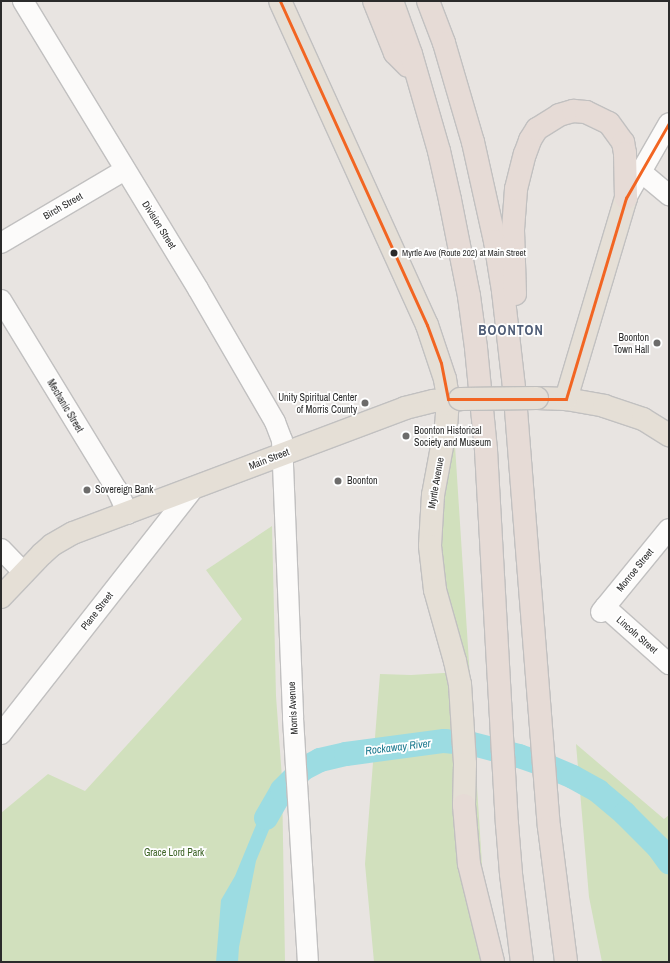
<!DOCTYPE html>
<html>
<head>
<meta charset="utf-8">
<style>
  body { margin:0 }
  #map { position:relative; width:670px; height:963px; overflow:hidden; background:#e8e4e1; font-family:"Archivo Narrow",sans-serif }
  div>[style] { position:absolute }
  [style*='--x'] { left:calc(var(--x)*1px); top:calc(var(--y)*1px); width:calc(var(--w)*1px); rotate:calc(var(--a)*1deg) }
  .green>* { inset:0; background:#d1e0bd }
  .water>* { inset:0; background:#9cdce2 }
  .river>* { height:24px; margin:-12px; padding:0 12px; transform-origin:12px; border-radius:12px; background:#9cdce2 }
  .roads { filter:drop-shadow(1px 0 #c1c0c0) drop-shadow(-1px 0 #c1c0c0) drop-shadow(0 1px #c1c0c0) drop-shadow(0 -1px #c1c0c0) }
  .minor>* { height:20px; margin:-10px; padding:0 10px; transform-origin:10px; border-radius:10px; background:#fcfbfa }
  .major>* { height:22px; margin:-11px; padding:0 11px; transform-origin:11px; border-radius:11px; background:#e5dfd6 }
  .highway>* { height:22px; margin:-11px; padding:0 11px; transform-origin:11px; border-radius:11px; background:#e6dbd6 }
  .bridges { filter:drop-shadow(1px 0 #c0bfbe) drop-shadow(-1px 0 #c0bfbe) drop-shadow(0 1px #c0bfbe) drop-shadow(0 -1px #c0bfbe) }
  .major-bridge>* { height:22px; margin:-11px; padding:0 11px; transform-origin:11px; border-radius:11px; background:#e5dfd6 }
  .bus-1>* { height:3px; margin:-1.5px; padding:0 1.5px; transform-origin:1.5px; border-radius:1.5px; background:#f26522 }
  .dots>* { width:11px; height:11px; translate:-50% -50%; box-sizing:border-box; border:2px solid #fff; border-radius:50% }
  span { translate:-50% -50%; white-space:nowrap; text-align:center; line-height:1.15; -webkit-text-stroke:3.5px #fff; paint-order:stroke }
  .bus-label { font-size:9px; color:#2b2b2b }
  .left { translate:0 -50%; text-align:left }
  .street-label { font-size:10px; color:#2b2b2b }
  .poi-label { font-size:10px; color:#2b2b2b }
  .right { translate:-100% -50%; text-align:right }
  .park-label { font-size:10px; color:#396122 }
  .water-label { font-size:11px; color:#1b798e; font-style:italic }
  .district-label { font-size:14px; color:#4f5d77; font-weight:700; letter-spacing:1px }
  .frame { position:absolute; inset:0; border:2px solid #2b2b2b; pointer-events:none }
</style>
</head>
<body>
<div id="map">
  <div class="green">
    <div style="clip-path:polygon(454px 430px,485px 911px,493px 962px,374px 962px,365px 864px,380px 674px,411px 675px,459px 672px,432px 539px)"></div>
    <div style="clip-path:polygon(272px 526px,276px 696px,282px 778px,285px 962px,1px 962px,1px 813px,48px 774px,85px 791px,242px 619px,206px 570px)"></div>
    <div style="clip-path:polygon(576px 744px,664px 819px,669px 815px,669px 962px,602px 962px,589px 897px)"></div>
  </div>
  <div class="water">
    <div style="clip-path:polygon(282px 778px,282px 808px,271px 825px,256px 861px,239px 947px,238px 962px,216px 962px,221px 900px,235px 876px,261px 813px)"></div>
  </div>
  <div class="river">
    <div style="--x:266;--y:818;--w:32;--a:-60"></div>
    <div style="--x:282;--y:790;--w:30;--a:-45"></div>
    <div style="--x:303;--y:769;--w:19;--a:-28"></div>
    <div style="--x:320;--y:760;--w:27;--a:-13"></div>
    <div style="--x:346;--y:754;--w:99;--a:-7.6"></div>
    <div style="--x:444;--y:741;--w:25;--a:5"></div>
    <div style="--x:469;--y:743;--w:52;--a:14.6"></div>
    <div style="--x:519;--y:756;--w:28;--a:19"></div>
    <div style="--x:545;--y:765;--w:30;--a:23"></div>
    <div style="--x:573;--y:777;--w:29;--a:29"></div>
    <div style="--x:598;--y:791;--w:35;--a:40"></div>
    <div style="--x:625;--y:814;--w:47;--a:45"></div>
    <div style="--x:658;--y:847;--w:19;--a:54"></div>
  </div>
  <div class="roads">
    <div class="minor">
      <div style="--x:23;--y:1;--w:337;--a:58.7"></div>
      <div style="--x:198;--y:289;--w:154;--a:59.9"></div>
      <div style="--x:275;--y:422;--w:19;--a:69"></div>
      <div style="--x:282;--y:440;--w:278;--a:87.7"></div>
      <div style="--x:293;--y:718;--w:244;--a:86.5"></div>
      <div style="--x:640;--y:171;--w:38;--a:40"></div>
      <div style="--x:626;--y:198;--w:86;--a:-60.2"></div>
      <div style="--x:1;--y:243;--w:144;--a:-30.5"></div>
      <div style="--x:1;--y:300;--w:223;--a:58.6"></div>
      <div style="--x:117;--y:490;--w:26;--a:65"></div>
      <div style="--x:1;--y:549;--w:33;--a:46"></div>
      <div style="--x:605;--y:607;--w:86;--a:41.7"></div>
      <div style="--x:601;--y:612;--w:107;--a:-50.7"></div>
      <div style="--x:1;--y:734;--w:313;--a:-51.9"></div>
    </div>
    <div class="major">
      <div style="--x:280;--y:1;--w:356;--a:65.6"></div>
      <div style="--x:427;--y:325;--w:57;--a:71.6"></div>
      <div style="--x:445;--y:379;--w:20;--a:81"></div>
      <div style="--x:448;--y:399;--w:26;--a:94"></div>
      <div style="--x:446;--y:425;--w:71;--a:100.5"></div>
      <div style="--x:433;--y:495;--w:51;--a:93.4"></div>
      <div style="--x:430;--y:546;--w:44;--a:83.5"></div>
      <div style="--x:435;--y:590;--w:74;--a:74.3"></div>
      <div style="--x:455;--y:661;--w:24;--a:78"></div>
      <div style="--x:460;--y:684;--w:80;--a:86.4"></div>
      <div style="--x:465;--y:764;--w:41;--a:91.4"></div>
      <div style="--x:537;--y:398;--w:29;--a:2"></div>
      <div style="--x:566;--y:399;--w:39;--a:10"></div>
      <div style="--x:604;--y:406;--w:41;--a:18.4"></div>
      <div style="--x:643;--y:419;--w:31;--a:32"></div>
      <div style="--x:566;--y:399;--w:210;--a:-73.4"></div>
      <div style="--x:1;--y:597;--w:59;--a:-46.4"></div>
      <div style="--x:42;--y:554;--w:13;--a:-42"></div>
      <div style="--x:52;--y:545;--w:24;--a:-30"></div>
      <div style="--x:73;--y:533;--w:355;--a:-20.6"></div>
      <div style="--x:405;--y:408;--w:30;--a:-14"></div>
      <div style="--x:434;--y:401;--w:26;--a:-4"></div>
    </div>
    <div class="highway">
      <div style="--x:374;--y:1;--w:56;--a:68"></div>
      <div style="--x:395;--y:53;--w:18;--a:45"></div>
      <div style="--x:392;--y:1;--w:56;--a:70.3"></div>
      <div style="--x:411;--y:54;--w:101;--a:73.9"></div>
      <div style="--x:439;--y:151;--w:50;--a:77.3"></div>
      <div style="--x:450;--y:200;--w:98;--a:78.8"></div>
      <div style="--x:469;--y:296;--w:52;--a:82.3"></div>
      <div style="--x:476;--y:348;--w:102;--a:84.4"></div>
      <div style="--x:486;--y:450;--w:375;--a:86.8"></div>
      <div style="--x:507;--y:824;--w:50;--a:85.4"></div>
      <div style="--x:511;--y:874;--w:89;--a:82.9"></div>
      <div style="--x:428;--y:1;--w:45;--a:69.1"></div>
      <div style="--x:444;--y:43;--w:103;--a:73.7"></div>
      <div style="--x:473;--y:142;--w:101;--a:77.5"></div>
      <div style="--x:495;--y:241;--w:51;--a:80.9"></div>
      <div style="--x:503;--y:291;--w:107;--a:83.5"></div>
      <div style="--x:515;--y:397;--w:431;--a:85.5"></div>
      <div style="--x:549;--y:827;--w:136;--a:82.8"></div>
      <div style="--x:515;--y:294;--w:64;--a:-91.8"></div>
      <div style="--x:513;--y:230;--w:41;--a:-85.8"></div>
      <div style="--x:516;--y:189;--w:36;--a:-76"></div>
      <div style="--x:525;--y:154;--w:15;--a:-70"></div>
      <div style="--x:530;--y:140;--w:13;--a:-58"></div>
      <div style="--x:537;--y:129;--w:26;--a:-32"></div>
      <div style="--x:559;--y:115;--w:15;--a:-16"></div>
      <div style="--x:573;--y:111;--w:13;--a:4"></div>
      <div style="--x:586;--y:112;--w:25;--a:26"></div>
      <div style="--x:609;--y:123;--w:24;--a:54"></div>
      <div style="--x:623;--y:142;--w:11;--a:80"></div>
      <div style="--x:625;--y:153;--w:45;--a:88.7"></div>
      <div style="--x:464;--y:805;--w:59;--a:85.2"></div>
      <div style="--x:469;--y:864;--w:101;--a:76.2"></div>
    </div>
  </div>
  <div class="bridges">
    <div class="major-bridge">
      <div style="--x:460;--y:399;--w:77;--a:-0.7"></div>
    </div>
  </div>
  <div class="bus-1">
    <div style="--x:280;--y:1;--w:356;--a:65.6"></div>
    <div style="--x:427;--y:325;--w:40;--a:69.8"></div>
    <div style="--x:441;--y:363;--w:37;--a:79"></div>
    <div style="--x:448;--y:399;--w:118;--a:0"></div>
    <div style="--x:566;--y:399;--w:210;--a:-73.4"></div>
    <div style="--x:626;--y:198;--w:86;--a:-60.2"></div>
  </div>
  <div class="dots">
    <div style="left:394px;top:253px;background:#2b2b2b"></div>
    <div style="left:657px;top:343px;background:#6d6c6b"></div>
    <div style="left:365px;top:403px;background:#6d6c6b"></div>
    <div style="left:406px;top:436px;background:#6d6c6b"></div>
    <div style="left:338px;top:481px;background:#6d6c6b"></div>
    <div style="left:87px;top:490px;background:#6d6c6b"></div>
  </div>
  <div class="bus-label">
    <span class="left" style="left:402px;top:253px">Myrtle Ave (Route 202) at Main Street</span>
  </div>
  <div class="street-label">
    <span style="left:63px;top:206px;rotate:-30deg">Birch Street</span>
    <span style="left:159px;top:225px;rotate:58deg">Division Street</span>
    <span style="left:65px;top:406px;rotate:59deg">Mechanic Street</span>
    <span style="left:269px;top:459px;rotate:-21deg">Main Street</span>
    <span style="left:436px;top:483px;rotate:-80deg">Myrtle Avenue</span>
    <span style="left:635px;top:570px;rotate:-51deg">Monroe Street</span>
    <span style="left:97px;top:611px;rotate:-52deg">Plane Street</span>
    <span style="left:637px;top:635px;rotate:41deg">Lincoln Street</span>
    <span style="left:293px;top:708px;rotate:-93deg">Morris Avenue</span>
  </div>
  <div class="poi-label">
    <span class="right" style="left:649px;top:343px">Boonton<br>Town Hall</span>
    <span class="right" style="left:357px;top:403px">Unity Spiritual Center<br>of Morris County</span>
    <span class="left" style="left:414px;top:436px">Boonton Historical<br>Society and Museum</span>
    <span class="left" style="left:347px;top:481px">Boonton</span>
    <span class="left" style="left:95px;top:490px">Sovereign Bank</span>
  </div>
  <div class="park-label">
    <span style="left:174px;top:853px">Grace Lord Park</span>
  </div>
  <div class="water-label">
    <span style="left:398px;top:747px;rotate:-7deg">Rockaway River</span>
  </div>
  <div class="district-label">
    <span style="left:511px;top:330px">BOONTON</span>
  </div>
  <div class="frame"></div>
</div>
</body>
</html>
